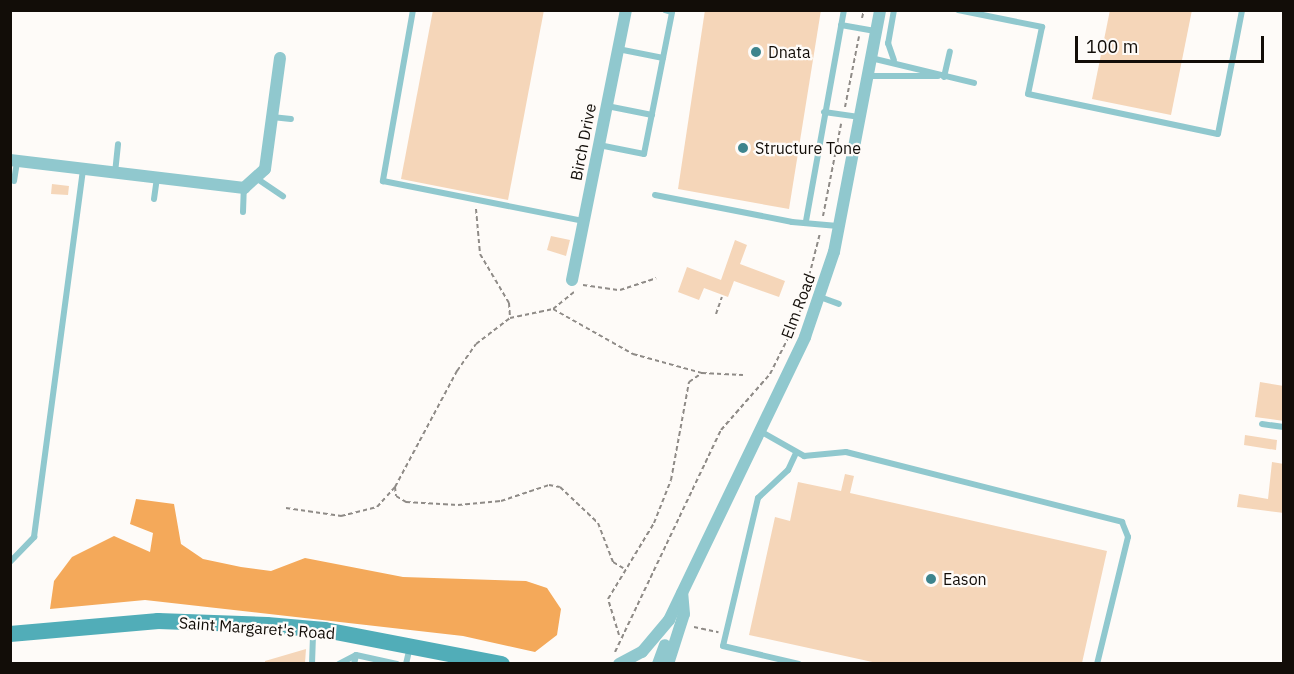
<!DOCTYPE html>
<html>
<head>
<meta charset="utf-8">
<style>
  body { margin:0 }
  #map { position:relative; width:1294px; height:674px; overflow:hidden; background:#fefbf8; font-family:"IBM Plex Sans",sans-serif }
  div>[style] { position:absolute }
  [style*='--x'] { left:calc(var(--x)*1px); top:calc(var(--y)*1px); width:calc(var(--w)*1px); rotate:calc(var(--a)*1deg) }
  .forest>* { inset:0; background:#f4a95a }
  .building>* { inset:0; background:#f5d6b9 }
  .path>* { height:2px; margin-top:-1px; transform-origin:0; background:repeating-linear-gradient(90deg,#8f8b87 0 4.5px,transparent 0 7.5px) }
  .service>* { height:6px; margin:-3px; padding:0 3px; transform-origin:3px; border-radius:3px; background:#90c8ce }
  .minor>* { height:12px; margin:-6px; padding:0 6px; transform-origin:6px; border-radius:6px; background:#90c8ce }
  .secondary>* { height:16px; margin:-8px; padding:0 8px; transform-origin:8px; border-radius:8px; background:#51adb8 }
  .dots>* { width:16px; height:16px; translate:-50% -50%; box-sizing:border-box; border:3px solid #fefbf8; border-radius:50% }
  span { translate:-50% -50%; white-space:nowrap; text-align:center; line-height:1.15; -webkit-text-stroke:4.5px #fefbf8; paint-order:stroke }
  .poi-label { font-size:16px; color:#120d08 }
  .left { translate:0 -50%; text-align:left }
  .street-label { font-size:16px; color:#120d08 }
  .frame { position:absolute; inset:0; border:12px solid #120d08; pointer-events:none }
  .scale { position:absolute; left:1075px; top:36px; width:189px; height:27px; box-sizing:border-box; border:3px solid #120d08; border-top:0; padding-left:8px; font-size:18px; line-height:21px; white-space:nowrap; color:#120d08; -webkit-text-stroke:4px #fefbf8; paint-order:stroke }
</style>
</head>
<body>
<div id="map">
  <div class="forest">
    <div style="clip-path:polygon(136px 499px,174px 504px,181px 544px,203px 559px,241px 567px,271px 571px,305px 558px,403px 577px,526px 581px,547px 588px,561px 609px,557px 635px,535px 652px,463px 636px,145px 600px,50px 609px,54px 581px,72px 557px,114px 536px,150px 552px,153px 533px,130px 524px)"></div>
  </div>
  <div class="building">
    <div style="clip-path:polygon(433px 10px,544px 10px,508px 200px,401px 179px)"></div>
    <div style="clip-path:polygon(705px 10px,821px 10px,789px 209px,678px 189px)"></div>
    <div style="clip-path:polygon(1110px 10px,1192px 10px,1171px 115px,1092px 99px)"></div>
    <div style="clip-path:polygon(52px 184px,69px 186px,68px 195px,51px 194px)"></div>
    <div style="clip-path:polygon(551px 236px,570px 240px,566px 256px,547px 250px)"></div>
    <div style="clip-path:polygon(735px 240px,747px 245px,740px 264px,785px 281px,779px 297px,734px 281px,728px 297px,704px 288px,699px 300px,678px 292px,687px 267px,721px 280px)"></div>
    <div style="clip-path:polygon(1260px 382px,1284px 386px,1284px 421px,1255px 417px)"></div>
    <div style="clip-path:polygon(1245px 435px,1277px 440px,1276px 450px,1244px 445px)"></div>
    <div style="clip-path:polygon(1272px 462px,1284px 464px,1284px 513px,1237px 507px,1239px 494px,1268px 499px)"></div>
    <div style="clip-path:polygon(845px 474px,854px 476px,850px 493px,1107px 551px,1082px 663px,877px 663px,749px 635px,775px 517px,790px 521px,798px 482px,841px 491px)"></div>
    <div style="clip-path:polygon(306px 649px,305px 663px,265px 663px,265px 661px)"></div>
  </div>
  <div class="path">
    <div style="--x:862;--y:18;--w:8;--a:-76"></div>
    <div style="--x:845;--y:107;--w:72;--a:-78.8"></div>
    <div style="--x:476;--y:209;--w:45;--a:84.9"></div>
    <div style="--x:480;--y:254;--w:57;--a:59.4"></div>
    <div style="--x:509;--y:303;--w:15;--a:86"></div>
    <div style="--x:823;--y:216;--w:94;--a:-78.9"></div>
    <div style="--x:583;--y:285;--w:37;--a:8"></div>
    <div style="--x:620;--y:290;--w:38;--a:-18"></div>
    <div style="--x:553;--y:309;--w:27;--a:-39"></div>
    <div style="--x:800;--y:312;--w:81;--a:-75.8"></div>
    <div style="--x:716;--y:314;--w:18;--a:-71"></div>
    <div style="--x:395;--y:487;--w:9;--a:84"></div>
    <div style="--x:396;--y:496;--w:12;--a:31"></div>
    <div style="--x:406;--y:502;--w:52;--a:3.3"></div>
    <div style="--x:458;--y:505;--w:43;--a:-5.3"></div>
    <div style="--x:501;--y:501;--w:51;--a:-18.4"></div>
    <div style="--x:549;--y:485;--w:11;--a:10"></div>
    <div style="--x:560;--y:487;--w:52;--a:43.5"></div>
    <div style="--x:598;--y:523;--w:42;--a:69"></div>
    <div style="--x:613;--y:562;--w:12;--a:31"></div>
    <div style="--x:286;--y:508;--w:56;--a:8.3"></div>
    <div style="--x:341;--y:516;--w:37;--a:-14"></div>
    <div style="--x:377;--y:507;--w:27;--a:-48"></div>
    <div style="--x:395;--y:487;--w:132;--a:-61.9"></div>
    <div style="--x:457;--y:371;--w:33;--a:-55"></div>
    <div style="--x:476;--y:344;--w:43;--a:-37.4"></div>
    <div style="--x:510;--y:318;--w:44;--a:-11.8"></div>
    <div style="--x:553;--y:309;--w:92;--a:29.4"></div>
    <div style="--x:633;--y:354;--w:72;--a:15.4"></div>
    <div style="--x:694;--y:627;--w:25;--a:12"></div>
    <div style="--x:619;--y:635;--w:38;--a:-107"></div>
    <div style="--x:608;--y:599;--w:89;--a:-58.8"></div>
    <div style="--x:654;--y:523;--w:46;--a:-68.4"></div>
    <div style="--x:671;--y:480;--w:100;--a:-79.6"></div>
    <div style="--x:689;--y:382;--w:16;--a:-35"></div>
    <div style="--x:702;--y:373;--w:41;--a:2.8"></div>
    <div style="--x:615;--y:652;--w:246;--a:-64.5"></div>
    <div style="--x:721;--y:430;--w:74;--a:-48.8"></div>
    <div style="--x:770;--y:374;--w:60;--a:-63.4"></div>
  </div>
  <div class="service">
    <div style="--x:413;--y:10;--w:174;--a:100"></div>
    <div style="--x:383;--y:181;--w:205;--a:11.3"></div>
    <div style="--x:894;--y:10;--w:34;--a:100"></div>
    <div style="--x:888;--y:43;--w:18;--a:71"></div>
    <div style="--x:958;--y:10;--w:86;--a:11.4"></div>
    <div style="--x:1042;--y:27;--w:68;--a:101.8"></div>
    <div style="--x:1028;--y:94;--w:194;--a:11.9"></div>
    <div style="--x:1218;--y:134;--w:126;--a:-79"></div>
    <div style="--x:841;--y:25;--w:36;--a:10"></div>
    <div style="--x:618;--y:49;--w:46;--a:11.3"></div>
    <div style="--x:871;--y:58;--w:106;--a:13.6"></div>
    <div style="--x:868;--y:76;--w:70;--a:0"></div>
    <div style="--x:944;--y:77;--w:26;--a:-77"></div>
    <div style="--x:607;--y:106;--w:46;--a:11.3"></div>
    <div style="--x:824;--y:112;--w:35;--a:8"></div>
    <div style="--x:272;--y:117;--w:19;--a:6"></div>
    <div style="--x:599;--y:145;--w:46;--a:11.3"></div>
    <div style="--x:644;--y:154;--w:145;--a:-78.8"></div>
    <div style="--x:672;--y:12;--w:7;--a:-164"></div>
    <div style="--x:115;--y:173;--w:29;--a:-84"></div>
    <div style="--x:259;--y:180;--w:29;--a:34"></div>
    <div style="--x:14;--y:181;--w:20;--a:-81"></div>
    <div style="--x:655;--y:195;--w:140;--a:11.1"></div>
    <div style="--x:792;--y:222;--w:46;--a:5"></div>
    <div style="--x:154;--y:199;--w:21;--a:-82"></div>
    <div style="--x:243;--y:212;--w:24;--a:-88"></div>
    <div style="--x:806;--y:221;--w:214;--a:-79.8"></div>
    <div style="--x:820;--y:297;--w:20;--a:20"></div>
    <div style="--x:1262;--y:424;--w:22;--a:8"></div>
    <div style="--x:760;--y:431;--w:51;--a:29.6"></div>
    <div style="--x:804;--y:456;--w:42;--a:-5.4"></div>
    <div style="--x:846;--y:452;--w:285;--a:14.2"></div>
    <div style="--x:1122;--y:522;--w:16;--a:68"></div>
    <div style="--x:1128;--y:537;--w:131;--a:103.7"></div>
    <div style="--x:796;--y:453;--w:19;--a:115"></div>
    <div style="--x:788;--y:470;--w:41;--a:137"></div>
    <div style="--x:758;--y:498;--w:152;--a:103.3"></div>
    <div style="--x:723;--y:646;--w:78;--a:13.3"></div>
    <div style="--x:10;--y:562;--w:35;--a:-46"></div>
    <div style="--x:34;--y:537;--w:371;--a:-82.4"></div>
    <div style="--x:312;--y:664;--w:33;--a:-88"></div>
    <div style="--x:339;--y:664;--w:19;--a:-28"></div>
    <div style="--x:354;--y:664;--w:9;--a:-77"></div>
    <div style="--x:356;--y:655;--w:42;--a:12.4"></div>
    <div style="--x:406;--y:664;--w:17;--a:-77"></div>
  </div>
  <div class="minor">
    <div style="--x:10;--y:160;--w:236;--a:6.8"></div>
    <div style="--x:244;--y:188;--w:28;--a:-42"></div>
    <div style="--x:265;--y:169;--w:112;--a:-82.3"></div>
    <div style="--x:572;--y:280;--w:275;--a:-78.7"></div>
    <div style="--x:619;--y:664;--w:26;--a:-28"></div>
    <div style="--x:642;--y:652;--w:42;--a:-49.8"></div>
    <div style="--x:669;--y:620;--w:314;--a:-64.3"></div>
    <div style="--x:805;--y:337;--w:90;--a:-71.2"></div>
    <div style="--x:834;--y:252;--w:246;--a:-79.2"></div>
    <div style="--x:658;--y:664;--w:20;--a:-70"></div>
    <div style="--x:668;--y:664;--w:52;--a:-72.3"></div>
    <div style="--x:684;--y:614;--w:21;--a:-95"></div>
  </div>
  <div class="secondary">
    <div style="--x:10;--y:634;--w:149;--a:-5"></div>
    <div style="--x:158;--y:621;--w:109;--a:2.1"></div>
    <div style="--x:267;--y:625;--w:58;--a:4.9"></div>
    <div style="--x:325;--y:630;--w:180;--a:10.9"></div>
  </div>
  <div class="dots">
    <div style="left:756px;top:52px;background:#3d848d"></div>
    <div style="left:743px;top:148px;background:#3d848d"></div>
    <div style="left:931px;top:579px;background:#3d848d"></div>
  </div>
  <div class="poi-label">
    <span class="left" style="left:768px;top:52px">Dnata</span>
    <span class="left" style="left:755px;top:148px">Structure Tone</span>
    <span class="left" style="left:943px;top:579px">Eason</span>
  </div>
  <div class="street-label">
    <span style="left:583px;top:142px;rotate:-79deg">Birch Drive</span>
    <span style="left:798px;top:306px;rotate:-69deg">Elm Road</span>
    <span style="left:257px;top:628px;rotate:4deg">Saint Margaret's Road</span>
  </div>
  <div class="frame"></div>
  <div class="scale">100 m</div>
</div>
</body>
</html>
